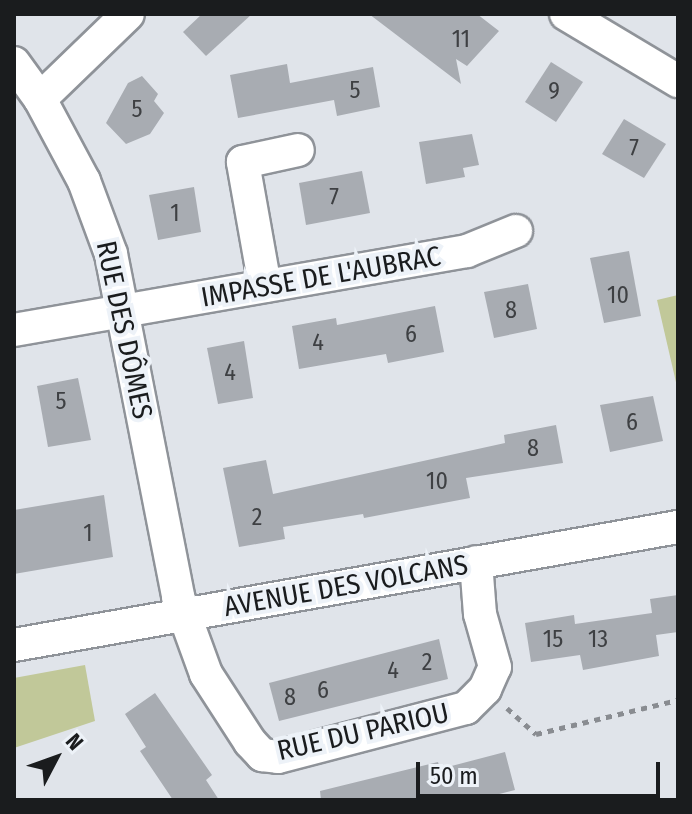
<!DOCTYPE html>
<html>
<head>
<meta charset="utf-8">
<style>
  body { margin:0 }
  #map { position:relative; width:692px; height:814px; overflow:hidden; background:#e0e4ea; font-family:"Fira Sans Condensed",sans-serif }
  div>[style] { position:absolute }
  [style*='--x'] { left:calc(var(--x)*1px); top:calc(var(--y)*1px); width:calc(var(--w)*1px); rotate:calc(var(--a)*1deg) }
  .green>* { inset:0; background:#c1c899 }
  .building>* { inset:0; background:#a8acb2 }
  .path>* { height:5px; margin-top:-2.5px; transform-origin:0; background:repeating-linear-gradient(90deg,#898c91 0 6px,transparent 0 12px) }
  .roads { filter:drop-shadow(2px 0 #8f9399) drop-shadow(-2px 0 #8f9399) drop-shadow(0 2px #8f9399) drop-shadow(0 -2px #8f9399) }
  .minor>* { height:32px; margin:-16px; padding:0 16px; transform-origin:16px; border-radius:16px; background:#fff }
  span { translate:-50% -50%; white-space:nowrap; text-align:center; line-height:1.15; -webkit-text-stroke:8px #edf2f8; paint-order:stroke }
  .number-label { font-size:24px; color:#3e4043 }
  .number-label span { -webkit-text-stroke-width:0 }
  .street-label { font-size:28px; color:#1a1c1e }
  .frame { position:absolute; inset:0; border:16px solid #1a1c1e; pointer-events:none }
  .north { position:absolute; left:16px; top:718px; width:80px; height:80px; -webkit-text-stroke:6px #edf2f8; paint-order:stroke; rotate:49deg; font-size:22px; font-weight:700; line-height:32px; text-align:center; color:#1a1c1e }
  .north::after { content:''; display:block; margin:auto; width:28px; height:36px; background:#1a1c1e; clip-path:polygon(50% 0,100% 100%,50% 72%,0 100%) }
  .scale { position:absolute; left:416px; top:762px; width:244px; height:36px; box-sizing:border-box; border:4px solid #1a1c1e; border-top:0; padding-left:10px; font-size:24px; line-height:28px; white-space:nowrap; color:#1a1c1e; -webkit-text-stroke:6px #edf2f8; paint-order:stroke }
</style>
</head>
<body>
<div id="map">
  <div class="green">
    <div style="clip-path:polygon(678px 295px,678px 391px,657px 300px)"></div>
    <div style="clip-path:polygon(85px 665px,95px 721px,14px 748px,14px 678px)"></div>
  </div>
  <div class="building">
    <div style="clip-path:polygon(202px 14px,252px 14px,206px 56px,183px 32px)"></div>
    <div style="clip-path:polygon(369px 14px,477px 14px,499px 31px,467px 66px,456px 59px,461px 84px)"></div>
    <div style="clip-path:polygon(551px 62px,583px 82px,556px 122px,525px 102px)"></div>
    <div style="clip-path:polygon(287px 64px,290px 83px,373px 67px,380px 107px,337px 116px,334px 100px,238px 118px,230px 75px)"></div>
    <div style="clip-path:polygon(142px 76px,158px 94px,154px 101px,164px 113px,150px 134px,126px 144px,106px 123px,128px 83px)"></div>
    <div style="clip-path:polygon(624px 119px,666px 144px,644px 178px,602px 154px)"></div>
    <div style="clip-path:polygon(472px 134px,479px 165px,463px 168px,465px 177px,426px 184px,419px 142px)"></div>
    <div style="clip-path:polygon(362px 171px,370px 213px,306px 225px,299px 183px)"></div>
    <div style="clip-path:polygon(194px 187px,201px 232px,158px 240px,149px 195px)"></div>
    <div style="clip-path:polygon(629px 251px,641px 316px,604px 323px,590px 258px)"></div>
    <div style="clip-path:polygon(528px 284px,537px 329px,494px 338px,484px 292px)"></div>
    <div style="clip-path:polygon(435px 306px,444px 352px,388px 363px,386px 354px,299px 369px,292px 326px,336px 318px,337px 325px)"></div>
    <div style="clip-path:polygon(244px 341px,253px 398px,218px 404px,207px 348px)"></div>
    <div style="clip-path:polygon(78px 378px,91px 440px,48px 447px,37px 386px)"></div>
    <div style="clip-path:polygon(653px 396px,663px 441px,610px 452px,600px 405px)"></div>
    <div style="clip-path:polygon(556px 425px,563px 463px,466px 478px,470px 498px,364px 518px,363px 514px,283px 527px,285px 539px,239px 547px,223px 468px,266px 460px,273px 494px,505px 443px,504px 435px)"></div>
    <div style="clip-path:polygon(104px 495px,113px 557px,14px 574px,14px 510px)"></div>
    <div style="clip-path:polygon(678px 595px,678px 632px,656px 635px,659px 656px,583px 670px,580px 655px,531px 662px,525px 623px,574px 615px,575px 624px,652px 613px,650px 599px)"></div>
    <div style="clip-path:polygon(439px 639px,448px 679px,279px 721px,269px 683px)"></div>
    <div style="clip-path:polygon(155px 693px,212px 775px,206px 780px,219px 800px,173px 800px,140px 751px,146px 747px,125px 714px)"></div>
    <div style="clip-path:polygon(505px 752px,515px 790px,476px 800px,321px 800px,320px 791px,438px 762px,440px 769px)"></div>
  </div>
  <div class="path">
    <div style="--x:507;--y:708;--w:39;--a:42"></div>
    <div style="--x:536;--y:734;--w:146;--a:-13.5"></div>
  </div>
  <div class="roads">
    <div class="minor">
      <div style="--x:566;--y:14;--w:131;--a:30.9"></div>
      <div style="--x:14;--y:63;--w:44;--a:54.2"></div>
      <div style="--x:40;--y:99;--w:93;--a:61.8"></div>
      <div style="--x:84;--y:181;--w:78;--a:69.7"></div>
      <div style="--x:111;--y:254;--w:349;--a:78.9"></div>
      <div style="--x:178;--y:597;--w:82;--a:70"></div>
      <div style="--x:206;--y:674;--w:81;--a:57.1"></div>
      <div style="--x:250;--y:742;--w:18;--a:47"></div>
      <div style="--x:262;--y:755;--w:16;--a:7"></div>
      <div style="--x:278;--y:757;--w:194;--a:-14.6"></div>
      <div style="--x:466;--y:708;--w:27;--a:-45"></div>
      <div style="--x:485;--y:689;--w:24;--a:-66"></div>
      <div style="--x:495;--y:667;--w:55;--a:-105.8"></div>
      <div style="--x:480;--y:614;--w:52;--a:-94.4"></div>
      <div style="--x:40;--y:99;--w:122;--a:-44"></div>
      <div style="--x:265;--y:286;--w:126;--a:-100.1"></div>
      <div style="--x:243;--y:162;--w:56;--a:-12.3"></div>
      <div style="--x:14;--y:330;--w:460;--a:-9.9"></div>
      <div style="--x:467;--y:251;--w:53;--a:-22.2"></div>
      <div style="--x:14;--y:645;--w:674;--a:-10.08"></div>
    </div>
  </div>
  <div class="number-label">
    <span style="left:461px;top:40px">11</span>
    <span style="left:355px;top:91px">5</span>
    <span style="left:554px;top:92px">9</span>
    <span style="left:137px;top:110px">5</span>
    <span style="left:634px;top:149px">7</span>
    <span style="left:334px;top:198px">7</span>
    <span style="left:175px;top:214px">1</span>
    <span style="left:618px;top:296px">10</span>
    <span style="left:511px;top:311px">8</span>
    <span style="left:411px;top:335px">6</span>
    <span style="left:318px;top:343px">4</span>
    <span style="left:230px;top:373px">4</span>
    <span style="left:61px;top:402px">5</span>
    <span style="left:632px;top:423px">6</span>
    <span style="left:533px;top:449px">8</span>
    <span style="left:437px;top:482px">10</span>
    <span style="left:257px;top:518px">2</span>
    <span style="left:88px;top:534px">1</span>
    <span style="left:553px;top:640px">15</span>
    <span style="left:598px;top:640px">13</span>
    <span style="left:427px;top:663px">2</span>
    <span style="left:393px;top:671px">4</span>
    <span style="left:323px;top:691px">6</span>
    <span style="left:290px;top:698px">8</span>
  </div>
  <div class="street-label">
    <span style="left:321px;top:277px;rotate:-10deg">IMPASSE DE L'AUBRAC</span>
    <span style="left:124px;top:330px;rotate:78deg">RUE DES DÔMES</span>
    <span style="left:346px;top:586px;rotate:-10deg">AVENUE DES VOLCANS</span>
    <span style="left:363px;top:732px;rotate:-13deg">RUE DU PARIOU</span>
  </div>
  <div class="frame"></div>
  <div class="north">N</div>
  <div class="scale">50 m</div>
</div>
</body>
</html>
